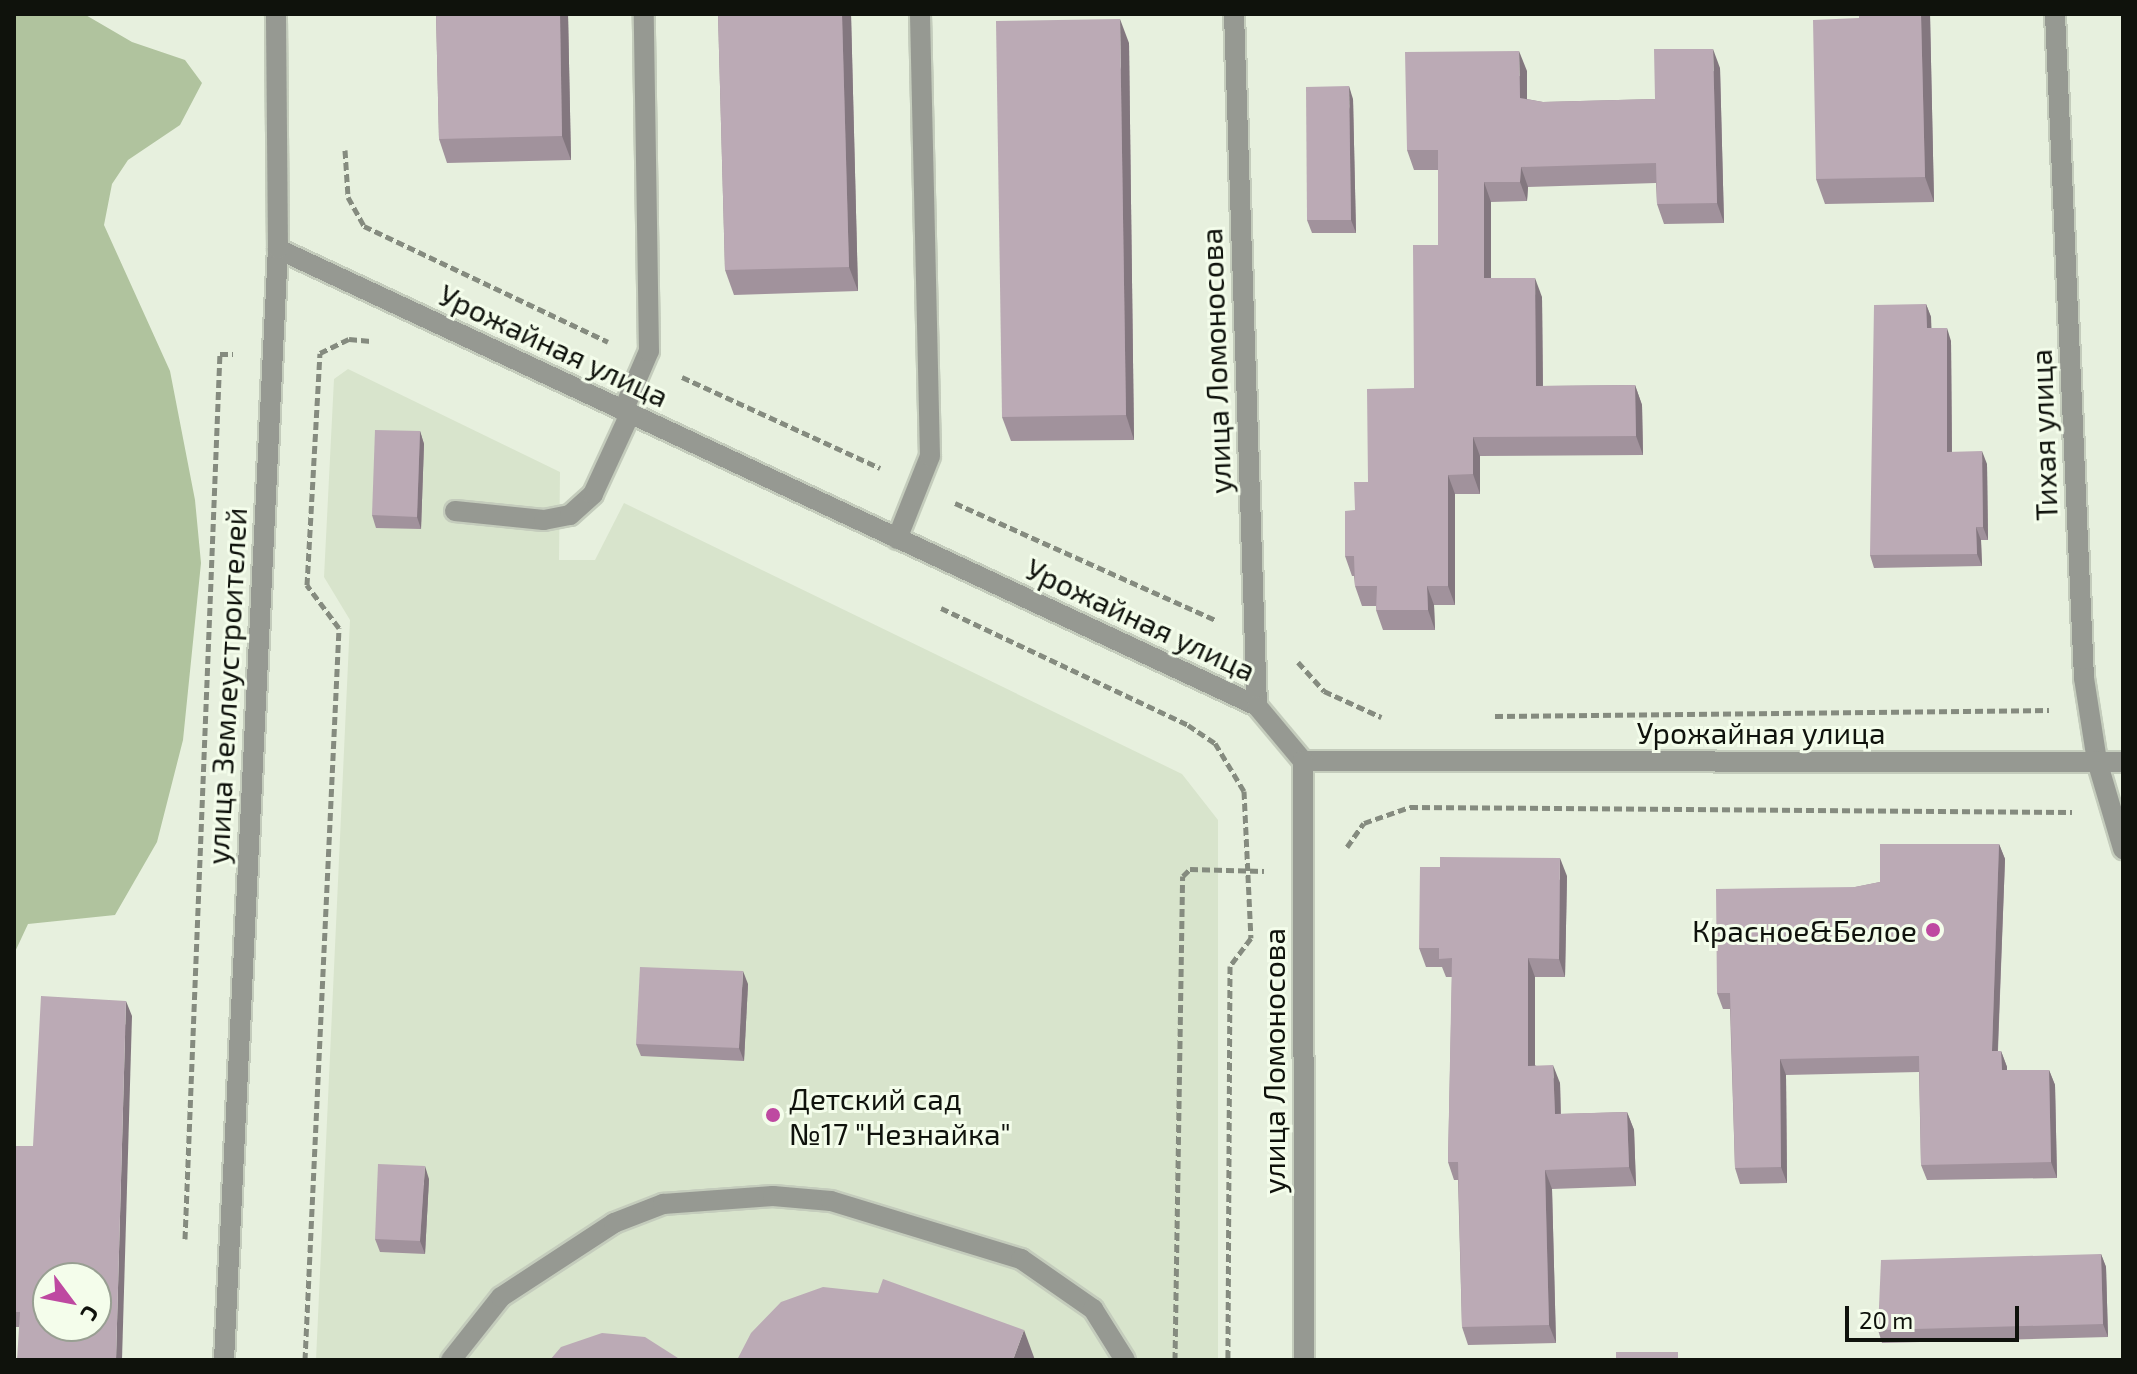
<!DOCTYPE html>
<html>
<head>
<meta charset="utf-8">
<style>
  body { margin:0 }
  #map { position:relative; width:2137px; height:1374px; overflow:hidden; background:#e7f0de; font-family:"Exo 2",sans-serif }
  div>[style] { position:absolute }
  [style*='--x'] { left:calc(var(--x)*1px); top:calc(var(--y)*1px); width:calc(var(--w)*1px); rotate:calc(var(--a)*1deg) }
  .built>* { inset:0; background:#d8e4cc }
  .green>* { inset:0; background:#b0c39e }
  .path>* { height:5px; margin-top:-2.5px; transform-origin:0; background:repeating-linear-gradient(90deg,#858b7f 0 8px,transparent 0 12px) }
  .roads { filter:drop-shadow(2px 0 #c4ccbc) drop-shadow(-2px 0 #c4ccbc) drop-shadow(0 2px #c4ccbc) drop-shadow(0 -2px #c4ccbc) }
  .lane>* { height:20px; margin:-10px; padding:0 10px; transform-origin:10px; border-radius:10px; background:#969992 }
  .street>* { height:20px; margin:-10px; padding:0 10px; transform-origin:10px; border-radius:10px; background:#969992 }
  .wall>* { inset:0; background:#a1929c }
  .shaded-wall>* { inset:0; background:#83777f }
  .building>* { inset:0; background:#bbaab5 }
  .dots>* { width:22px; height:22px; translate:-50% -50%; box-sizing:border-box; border:4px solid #f4fdeb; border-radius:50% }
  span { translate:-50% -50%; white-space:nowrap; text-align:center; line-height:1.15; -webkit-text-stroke:6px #f4fdeb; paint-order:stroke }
  .street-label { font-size:30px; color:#0f120c }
  .poi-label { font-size:30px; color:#0f120c }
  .right { translate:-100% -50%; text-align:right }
  .left { translate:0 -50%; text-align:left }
  .frame { position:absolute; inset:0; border:16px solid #0f120c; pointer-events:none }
  .north { position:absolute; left:32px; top:1262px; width:80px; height:80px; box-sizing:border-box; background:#f4fdeb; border:2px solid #989f92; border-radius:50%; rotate:122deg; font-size:22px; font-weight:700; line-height:32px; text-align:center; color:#0f120c }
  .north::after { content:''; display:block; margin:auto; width:28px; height:36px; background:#be49a1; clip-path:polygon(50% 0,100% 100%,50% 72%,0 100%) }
  .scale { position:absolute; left:1845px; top:1306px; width:174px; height:36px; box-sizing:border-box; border:4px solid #0f120c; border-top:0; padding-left:10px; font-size:24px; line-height:28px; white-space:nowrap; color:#0f120c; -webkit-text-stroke:6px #f4fdeb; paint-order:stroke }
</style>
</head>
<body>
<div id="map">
  <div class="built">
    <div style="clip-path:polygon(348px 369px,560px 472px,559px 560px,595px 560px,624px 503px,1182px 774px,1218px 820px,1218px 1360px,316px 1360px,350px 620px,324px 577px,334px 379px)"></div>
  </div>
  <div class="green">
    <div style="clip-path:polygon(14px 14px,84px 14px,132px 42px,185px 60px,202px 83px,180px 125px,128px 160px,112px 184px,104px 225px,170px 371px,195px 500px,201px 563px,183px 740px,157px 842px,115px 915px,28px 924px,14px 954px)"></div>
  </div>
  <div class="path">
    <div style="--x:345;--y:150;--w:47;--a:86.3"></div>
    <div style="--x:348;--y:197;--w:33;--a:61"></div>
    <div style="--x:364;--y:226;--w:270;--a:25.4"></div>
    <div style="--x:682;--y:377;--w:218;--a:24.7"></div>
    <div style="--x:955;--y:503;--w:285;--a:24.2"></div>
    <div style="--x:941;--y:608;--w:273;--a:25.3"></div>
    <div style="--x:1188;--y:725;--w:32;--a:34"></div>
    <div style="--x:1215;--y:743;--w:56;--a:58.9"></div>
    <div style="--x:1244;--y:791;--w:147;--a:87.3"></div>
    <div style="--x:1251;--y:938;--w:35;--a:127"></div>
    <div style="--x:1230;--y:966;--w:394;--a:90.3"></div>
    <div style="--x:1298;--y:662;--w:39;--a:48"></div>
    <div style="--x:1324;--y:691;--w:63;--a:24.5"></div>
    <div style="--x:1495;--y:716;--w:554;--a:-0.62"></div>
    <div style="--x:1347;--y:847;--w:29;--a:-55"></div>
    <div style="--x:1364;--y:823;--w:49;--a:-19.2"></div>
    <div style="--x:1410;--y:807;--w:662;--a:0.43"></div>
    <div style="--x:185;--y:1239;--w:886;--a:-87.74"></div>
    <div style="--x:220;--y:354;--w:13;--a:0"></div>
    <div style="--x:305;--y:1360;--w:733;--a:-87.34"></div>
    <div style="--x:339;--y:628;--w:54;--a:-126.7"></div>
    <div style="--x:307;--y:585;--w:232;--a:-86.8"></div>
    <div style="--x:320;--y:353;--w:32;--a:-26"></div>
    <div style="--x:349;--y:339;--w:22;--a:5"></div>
    <div style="--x:1175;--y:1360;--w:484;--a:-89.1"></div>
    <div style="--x:1183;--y:876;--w:10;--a:-45"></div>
    <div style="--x:1190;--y:869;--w:74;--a:1.5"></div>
  </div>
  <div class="roads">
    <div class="lane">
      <div style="--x:623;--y:411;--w:65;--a:-66.6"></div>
      <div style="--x:649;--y:351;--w:337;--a:-90.9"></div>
      <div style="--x:455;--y:511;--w:89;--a:5.8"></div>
      <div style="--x:544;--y:520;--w:26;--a:-11"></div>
      <div style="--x:570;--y:515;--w:31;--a:-42"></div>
      <div style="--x:593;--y:494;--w:88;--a:-65.2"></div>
      <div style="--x:897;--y:539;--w:89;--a:-68.3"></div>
      <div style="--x:930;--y:456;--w:442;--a:-91.3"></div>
      <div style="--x:451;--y:1360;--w:80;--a:-51.6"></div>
      <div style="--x:501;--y:1297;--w:135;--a:-33.2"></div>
      <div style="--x:614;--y:1223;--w:53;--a:-21.2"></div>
      <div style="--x:663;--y:1204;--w:110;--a:-4.2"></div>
      <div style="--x:773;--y:1196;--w:58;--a:4.9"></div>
      <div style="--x:831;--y:1201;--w:199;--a:17"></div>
      <div style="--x:1021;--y:1259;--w:88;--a:34.8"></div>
      <div style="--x:1093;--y:1309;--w:60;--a:57.9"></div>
    </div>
    <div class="street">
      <div style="--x:1234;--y:14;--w:692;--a:88.1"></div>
      <div style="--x:2055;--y:14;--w:665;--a:87.5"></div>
      <div style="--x:2084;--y:678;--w:84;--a:81.1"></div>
      <div style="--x:2097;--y:761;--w:92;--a:73.5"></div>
      <div style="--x:278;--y:249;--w:1080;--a:25.02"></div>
      <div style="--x:1257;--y:706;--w:72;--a:50.1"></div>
      <div style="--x:1303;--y:761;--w:820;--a:0.07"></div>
      <div style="--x:1303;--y:761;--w:599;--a:89.9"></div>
      <div style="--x:224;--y:1360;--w:1112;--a:-87.22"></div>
      <div style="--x:278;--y:249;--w:235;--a:-90.5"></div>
    </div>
  </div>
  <div class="wall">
    <div style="clip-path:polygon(436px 14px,568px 14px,571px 160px,447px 163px,439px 139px)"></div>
    <div style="clip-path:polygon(718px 14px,851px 14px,858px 291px,734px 295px,725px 270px)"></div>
    <div style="clip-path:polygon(1859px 14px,1930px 14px,1934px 202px,1825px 204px,1816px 179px,1859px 18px)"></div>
    <div style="clip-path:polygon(1129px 43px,1134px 440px,1011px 441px,1002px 417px)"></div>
    <div style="clip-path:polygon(1720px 68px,1724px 223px,1664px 224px,1657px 204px,1656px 183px,1528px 187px,1527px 201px,1491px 202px,1491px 278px,1542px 297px,1543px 386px,1635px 385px,1642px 405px,1643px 455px,1480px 456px,1480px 494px,1455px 494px,1455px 605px,1434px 605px,1435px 630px,1383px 630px,1376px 610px,1376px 606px,1362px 606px,1355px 586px,1354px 576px,1352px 576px,1345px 556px,1355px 510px,1414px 388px,1438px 245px,1438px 170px,1414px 170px,1407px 150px,1527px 71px,1527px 99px,1543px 102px,1655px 99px)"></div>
    <div style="clip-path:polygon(1353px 99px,1356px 233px,1312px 233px,1307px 220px)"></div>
    <div style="clip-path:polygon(1926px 304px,1931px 317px,1931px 328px,1951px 341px,1952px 452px,1987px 464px,1988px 540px,1981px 540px,1982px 566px,1874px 568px,1870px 555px)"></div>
    <div style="clip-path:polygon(420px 431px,424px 444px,421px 529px,376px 528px,372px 515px)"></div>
    <div style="clip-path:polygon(1999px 844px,2005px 859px,1998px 1051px,2001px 1051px,2007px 1067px,2007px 1070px,2049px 1070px,2055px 1085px,2057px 1178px,1927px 1180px,1921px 1165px,1919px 1072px,1786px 1075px,1787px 1183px,1740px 1184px,1735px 1168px,1730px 1009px,1723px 1009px,1717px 993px,1855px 887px,1880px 882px)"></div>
    <div style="clip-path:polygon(1567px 876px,1565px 977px,1535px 977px,1535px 1065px,1560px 1083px,1561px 1114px,1627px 1112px,1634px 1130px,1636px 1186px,1552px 1189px,1556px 1343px,1468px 1345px,1462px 1327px,1458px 1180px,1454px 1180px,1448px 1162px,1452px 977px,1446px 977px,1442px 967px,1426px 967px,1419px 948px)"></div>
    <div style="clip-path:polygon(748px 984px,744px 1061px,641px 1056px,636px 1044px)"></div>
    <div style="clip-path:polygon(132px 1016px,19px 1327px,14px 1327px,14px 1146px,33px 1146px)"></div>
    <div style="clip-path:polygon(429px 1179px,425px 1254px,380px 1252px,375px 1239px)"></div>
    <div style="clip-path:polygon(2101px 1254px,2106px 1267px,2108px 1337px,1882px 1343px,1878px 1330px)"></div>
  </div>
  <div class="shaded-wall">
    <div style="clip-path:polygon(560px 14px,568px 14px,571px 160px,562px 136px)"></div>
    <div style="clip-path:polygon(842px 14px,851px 14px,858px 291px,849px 267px)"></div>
    <div style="clip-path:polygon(1921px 14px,1930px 14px,1934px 202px,1925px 177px)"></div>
    <div style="clip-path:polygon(1120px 19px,1129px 43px,1134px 440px,1126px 415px)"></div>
    <div style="clip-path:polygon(1713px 49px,1720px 68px,1724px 223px,1717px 203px)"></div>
    <div style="clip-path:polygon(1519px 51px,1527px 71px,1527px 118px,1520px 98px)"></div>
    <div style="clip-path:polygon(1349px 86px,1353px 99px,1356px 233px,1351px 220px)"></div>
    <div style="clip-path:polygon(1521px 167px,1528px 187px,1527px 201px,1520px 182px)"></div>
    <div style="clip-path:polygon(1484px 182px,1491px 202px,1491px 298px,1484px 278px)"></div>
    <div style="clip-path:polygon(1535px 278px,1542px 297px,1543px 405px,1536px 386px)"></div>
    <div style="clip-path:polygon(1926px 304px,1931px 317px,1932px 341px,1927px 328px)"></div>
    <div style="clip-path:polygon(1947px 328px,1951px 341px,1952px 465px,1947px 452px)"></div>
    <div style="clip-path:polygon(1635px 385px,1642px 405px,1643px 455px,1636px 436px)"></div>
    <div style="clip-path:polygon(420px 431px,424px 444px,421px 529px,417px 517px)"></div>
    <div style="clip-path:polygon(1473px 437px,1480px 456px,1480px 494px,1473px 474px)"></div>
    <div style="clip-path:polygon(1982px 451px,1987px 464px,1988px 540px,1983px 527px)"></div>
    <div style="clip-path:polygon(1448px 475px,1455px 494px,1455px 605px,1448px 586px)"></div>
    <div style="clip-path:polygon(1976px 527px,1981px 540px,1982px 566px,1977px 554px)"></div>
    <div style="clip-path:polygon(1427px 586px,1434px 605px,1435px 630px,1428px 610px)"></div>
    <div style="clip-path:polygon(1999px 844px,2005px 859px,1997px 1067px,1992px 1051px)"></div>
    <div style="clip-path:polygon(1560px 858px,1567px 876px,1565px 977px,1559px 959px)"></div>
    <div style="clip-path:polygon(1528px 958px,1535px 977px,1535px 1084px,1528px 1066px)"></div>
    <div style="clip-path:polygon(743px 971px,748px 984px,744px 1061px,739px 1048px)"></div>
    <div style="clip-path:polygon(126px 1001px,132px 1016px,122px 1360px,116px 1360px)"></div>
    <div style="clip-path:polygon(2001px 1051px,2007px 1067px,2007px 1086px,2002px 1070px)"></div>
    <div style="clip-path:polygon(1780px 1059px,1786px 1075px,1787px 1183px,1781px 1167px)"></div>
    <div style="clip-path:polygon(1553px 1065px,1560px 1083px,1561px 1133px,1555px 1114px)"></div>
    <div style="clip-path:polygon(2049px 1070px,2055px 1085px,2057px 1178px,2051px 1162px)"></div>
    <div style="clip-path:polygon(1627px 1112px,1634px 1130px,1636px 1186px,1629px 1167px)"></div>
    <div style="clip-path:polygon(425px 1166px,429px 1179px,425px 1254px,420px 1241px)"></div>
    <div style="clip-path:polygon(1545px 1170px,1552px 1189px,1556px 1343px,1549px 1325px)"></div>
    <div style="clip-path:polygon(2101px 1254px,2106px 1267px,2108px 1337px,2103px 1324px)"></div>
    <div style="clip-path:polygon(1024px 1330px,1035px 1360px,1013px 1360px)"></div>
  </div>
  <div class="building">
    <div style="clip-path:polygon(436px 14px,560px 14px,562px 136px,439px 139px)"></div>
    <div style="clip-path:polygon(718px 14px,842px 14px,849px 267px,725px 270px)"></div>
    <div style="clip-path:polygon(1859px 14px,1921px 14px,1925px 177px,1816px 179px,1813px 20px,1859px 18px)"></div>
    <div style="clip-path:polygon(1120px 19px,1126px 415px,1002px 417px,996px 21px)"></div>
    <div style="clip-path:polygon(1654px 49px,1713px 49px,1717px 203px,1657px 204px,1656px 163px,1521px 167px,1520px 182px,1484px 182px,1484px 278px,1535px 278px,1536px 386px,1635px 385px,1636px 436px,1473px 437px,1473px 474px,1448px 475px,1448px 586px,1427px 586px,1428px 610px,1376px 610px,1377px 586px,1355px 586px,1354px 556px,1345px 556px,1345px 511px,1355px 510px,1354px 482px,1368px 482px,1367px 389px,1414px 388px,1413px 245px,1438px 245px,1438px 150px,1407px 150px,1405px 52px,1519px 51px,1520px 98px,1543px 102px,1655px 99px)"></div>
    <div style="clip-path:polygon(1349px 86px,1351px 220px,1307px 220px,1306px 87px)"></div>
    <div style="clip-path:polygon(1926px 304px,1927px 328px,1947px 328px,1947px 452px,1982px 451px,1983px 527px,1976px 527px,1977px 554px,1870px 555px,1874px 305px)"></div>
    <div style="clip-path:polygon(375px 430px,420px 431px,417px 517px,372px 515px)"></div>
    <div style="clip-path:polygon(1880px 844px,1999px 844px,1992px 1051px,2001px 1051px,2002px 1070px,2049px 1070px,2051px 1162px,1921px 1165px,1919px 1056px,1780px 1059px,1781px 1167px,1735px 1168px,1730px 993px,1717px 993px,1716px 889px,1855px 887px,1880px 882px)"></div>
    <div style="clip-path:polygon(1440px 857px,1560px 858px,1559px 959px,1528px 958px,1528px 1066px,1553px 1065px,1555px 1114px,1627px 1112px,1629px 1167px,1545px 1170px,1549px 1325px,1462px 1327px,1458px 1162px,1448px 1162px,1452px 958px,1439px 959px,1439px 948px,1419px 948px,1420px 867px,1440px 867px)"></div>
    <div style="clip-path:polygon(640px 967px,743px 971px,739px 1048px,636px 1044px)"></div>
    <div style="clip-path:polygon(evenodd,41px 996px,126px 1001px,116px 1360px,17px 1360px,20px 1312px,14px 1312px,14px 1146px,33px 1146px,41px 996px,48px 1278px,96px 1278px,96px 1326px,48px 1326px,48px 1278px)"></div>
    <div style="clip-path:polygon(378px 1164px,425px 1166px,420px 1241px,375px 1239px)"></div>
    <div style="clip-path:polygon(2101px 1254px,2103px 1324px,1878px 1330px,1881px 1260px)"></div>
    <div style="clip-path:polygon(883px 1279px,1024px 1330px,1013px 1360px,737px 1360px,751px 1333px,781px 1302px,823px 1287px,878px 1293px)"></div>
    <div style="clip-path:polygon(602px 1333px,645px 1337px,681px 1360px,550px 1360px,561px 1347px)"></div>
    <div style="clip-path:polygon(1616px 1352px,1678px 1352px,1678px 1360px,1616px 1360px)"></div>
    <div style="clip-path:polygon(1404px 1358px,1481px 1359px,1481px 1360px,1404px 1360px)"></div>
  </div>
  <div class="dots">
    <div style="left:1933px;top:930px;background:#be49a1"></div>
    <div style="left:773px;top:1115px;background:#be49a1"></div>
  </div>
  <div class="street-label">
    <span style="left:554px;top:345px;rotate:25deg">Урожайная улица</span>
    <span style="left:1215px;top:361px;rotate:-92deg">улица Ломоносова</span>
    <span style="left:2043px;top:435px;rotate:-92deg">Тихая улица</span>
    <span style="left:1141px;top:619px;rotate:25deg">Урожайная улица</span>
    <span style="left:226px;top:686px;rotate:-87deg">улица Землеустроителей</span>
    <span style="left:1761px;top:732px">Урожайная улица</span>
    <span style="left:1273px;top:1061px;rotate:-90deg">улица Ломоносова</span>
  </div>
  <div class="poi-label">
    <span class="right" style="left:1917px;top:930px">Красное&amp;Белое</span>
    <span class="left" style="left:789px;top:1115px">Детский сад<br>№17 "Незнайка"</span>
  </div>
  <div class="frame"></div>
  <div class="north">С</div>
  <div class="scale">20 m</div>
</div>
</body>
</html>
